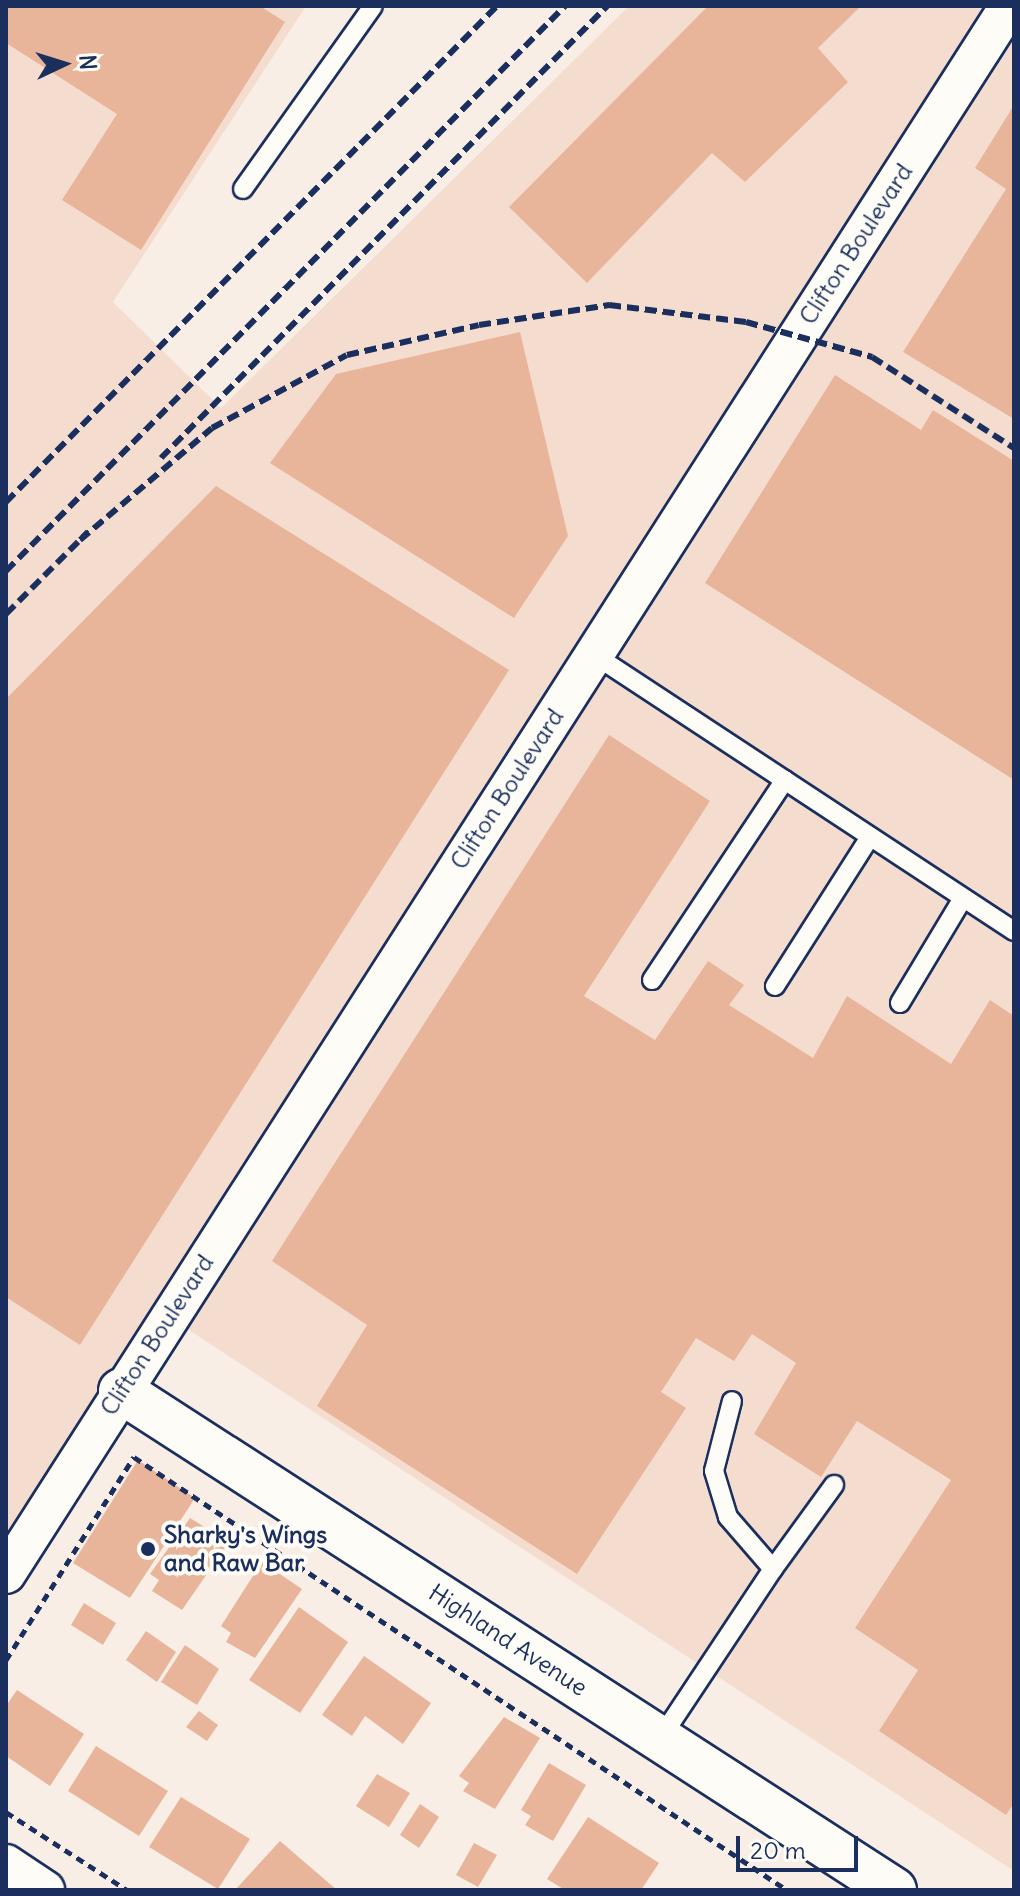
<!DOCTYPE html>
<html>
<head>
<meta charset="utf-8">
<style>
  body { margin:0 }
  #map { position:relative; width:1020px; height:1896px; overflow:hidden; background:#f9eee5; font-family:Delius,sans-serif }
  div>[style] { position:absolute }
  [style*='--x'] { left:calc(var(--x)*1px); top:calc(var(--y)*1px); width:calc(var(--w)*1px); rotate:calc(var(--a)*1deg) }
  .built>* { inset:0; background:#f4ddcf }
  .building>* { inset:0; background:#e8b59b }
  .path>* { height:5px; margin-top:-2.5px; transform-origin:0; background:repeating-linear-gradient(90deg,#1b2f5e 0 8px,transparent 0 14px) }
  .roads { filter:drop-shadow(2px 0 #1b2f5e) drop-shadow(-2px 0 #1b2f5e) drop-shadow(0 2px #1b2f5e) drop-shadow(0 -2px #1b2f5e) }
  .lane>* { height:18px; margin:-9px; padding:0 9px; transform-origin:9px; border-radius:9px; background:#fdfcf7 }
  .street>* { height:38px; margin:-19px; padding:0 19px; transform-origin:19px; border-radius:19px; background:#fdfcf7 }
  .secondary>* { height:44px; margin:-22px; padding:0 22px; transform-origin:22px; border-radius:22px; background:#fdfcf7 }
  .rail>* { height:6px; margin-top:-3px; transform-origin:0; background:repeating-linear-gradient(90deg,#1b2f5e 0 12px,transparent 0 18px) }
  .dots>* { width:22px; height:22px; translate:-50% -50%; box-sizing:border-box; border:4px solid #fdfcf7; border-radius:50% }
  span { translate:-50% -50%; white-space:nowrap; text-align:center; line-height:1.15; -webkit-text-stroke:8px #fdfcf7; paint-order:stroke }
  .street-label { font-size:24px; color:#1b2f5e }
  .poi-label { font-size:24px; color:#1b2f5e; font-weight:700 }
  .left { translate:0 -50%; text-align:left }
  .frame { position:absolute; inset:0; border:8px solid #1b2f5e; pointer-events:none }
  .north { position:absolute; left:24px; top:24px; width:80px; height:80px; -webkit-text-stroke:6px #fdfcf7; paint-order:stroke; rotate:86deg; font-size:22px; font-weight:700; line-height:32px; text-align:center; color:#1b2f5e }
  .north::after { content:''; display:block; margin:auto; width:28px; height:36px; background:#1b2f5e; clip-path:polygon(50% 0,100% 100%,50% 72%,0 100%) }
  .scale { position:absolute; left:736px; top:1836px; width:122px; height:36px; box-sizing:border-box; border:4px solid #1b2f5e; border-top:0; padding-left:10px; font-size:24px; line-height:28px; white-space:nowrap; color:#1b2f5e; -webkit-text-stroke:6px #fdfcf7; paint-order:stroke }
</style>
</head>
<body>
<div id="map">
  <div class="built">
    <div style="clip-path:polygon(6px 6px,306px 6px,113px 302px,221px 408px,629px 6px,1014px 6px,1014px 1871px,160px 1311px,6px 1557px)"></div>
  </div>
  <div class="building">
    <div style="clip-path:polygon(6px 6px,260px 6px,285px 22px,141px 250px,62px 200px,117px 114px,6px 43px)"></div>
    <div style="clip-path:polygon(708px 6px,861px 6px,818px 48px,848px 82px,745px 182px,712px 153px,587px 283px,509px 207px)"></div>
    <div style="clip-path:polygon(1014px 105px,1014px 419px,903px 352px,1006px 189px,975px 168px)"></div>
    <div style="clip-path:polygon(520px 332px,568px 536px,514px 618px,270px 463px,336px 374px)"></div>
    <div style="clip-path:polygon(835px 375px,921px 430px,933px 410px,1014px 461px,1014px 780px,705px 583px)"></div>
    <div style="clip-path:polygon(216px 486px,509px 670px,80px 1345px,6px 1297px,6px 699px)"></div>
    <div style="clip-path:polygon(609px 735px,710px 801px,584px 996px,655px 1040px,708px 961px,744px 985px,729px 1005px,813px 1058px,847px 996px,951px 1064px,990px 1000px,1014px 1016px,1014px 1803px,1006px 1815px,879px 1731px,918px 1670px,855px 1628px,951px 1480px,857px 1421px,821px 1477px,754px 1434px,796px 1363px,752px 1334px,734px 1361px,696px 1338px,661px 1392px,686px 1408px,577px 1574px,317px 1406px,367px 1325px,272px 1261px)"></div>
    <div style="clip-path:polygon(138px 1460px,195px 1498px,130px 1598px,73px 1563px)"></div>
    <div style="clip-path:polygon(190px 1518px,229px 1542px,182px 1610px,152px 1591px,159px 1580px,150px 1574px)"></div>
    <div style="clip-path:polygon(262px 1562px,302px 1589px,255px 1658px,226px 1642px,231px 1633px,221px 1626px)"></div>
    <div style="clip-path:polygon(84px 1603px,116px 1623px,103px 1645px,71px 1625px)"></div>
    <div style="clip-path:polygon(299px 1607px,348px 1642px,300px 1713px,249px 1680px)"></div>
    <div style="clip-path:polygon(146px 1631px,176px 1652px,157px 1682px,126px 1660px)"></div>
    <div style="clip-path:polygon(185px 1645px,219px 1669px,197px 1705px,161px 1682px)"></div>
    <div style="clip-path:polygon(364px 1656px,431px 1703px,403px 1744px,365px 1716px,352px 1736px,322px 1715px)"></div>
    <div style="clip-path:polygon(17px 1690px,84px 1734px,50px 1786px,6px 1756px,6px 1706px)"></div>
    <div style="clip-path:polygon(199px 1711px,218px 1725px,207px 1741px,186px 1727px)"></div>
    <div style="clip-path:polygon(504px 1717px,540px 1738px,495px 1809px,463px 1791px,469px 1783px,459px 1776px)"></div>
    <div style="clip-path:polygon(96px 1746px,168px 1791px,139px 1836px,68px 1791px)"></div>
    <div style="clip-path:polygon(549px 1763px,586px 1785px,553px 1841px,525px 1825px,531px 1816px,521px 1810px)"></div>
    <div style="clip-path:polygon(377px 1774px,410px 1793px,389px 1827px,356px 1806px)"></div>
    <div style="clip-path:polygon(181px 1797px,250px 1839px,218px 1889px,149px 1847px)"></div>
    <div style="clip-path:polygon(420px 1804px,439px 1817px,419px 1848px,400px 1835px)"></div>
    <div style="clip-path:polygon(588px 1817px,659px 1863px,641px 1890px,565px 1890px,547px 1879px)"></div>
    <div style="clip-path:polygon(280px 1841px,337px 1890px,235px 1890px)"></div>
    <div style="clip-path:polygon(474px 1843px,497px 1855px,478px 1887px,456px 1875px)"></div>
  </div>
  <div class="path">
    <div style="--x:6;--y:1660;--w:240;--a:-57.8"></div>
    <div style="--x:134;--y:1457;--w:784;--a:33.55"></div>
    <div style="--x:6;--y:1812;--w:144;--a:32.8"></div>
  </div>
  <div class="roads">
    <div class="lane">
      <div style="--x:243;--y:189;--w:224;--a:-54.6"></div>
      <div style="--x:593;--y:654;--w:504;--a:33.34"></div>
      <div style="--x:652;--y:980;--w:240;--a:-56.4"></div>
      <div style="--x:775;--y:986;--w:177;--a:-57.5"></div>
      <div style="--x:900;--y:1003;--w:122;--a:-59"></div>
      <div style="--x:773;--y:1569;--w:104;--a:-54"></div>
      <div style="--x:660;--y:1739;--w:204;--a:-56.4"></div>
      <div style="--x:773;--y:1569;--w:69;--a:-130.9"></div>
      <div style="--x:728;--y:1517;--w:48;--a:-106.9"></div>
      <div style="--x:714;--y:1471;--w:72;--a:-75.6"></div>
    </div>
    <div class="street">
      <div style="--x:6;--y:1574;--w:1861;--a:-57.39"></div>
      <div style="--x:6;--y:1864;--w:47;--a:33.7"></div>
    </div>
    <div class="secondary">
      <div style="--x:121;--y:1391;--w:920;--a:32.84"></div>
    </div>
  </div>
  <div class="rail">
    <div style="--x:161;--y:458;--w:635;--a:-45.38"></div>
    <div style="--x:6;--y:502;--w:698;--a:-45.29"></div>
    <div style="--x:80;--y:540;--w:173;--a:-40.3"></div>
    <div style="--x:212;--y:428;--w:153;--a:-28.4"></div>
    <div style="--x:347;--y:355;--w:135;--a:-12.8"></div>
    <div style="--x:479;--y:325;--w:132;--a:-8.7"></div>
    <div style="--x:609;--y:305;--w:138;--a:7.1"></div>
    <div style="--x:746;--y:322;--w:131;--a:15.5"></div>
    <div style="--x:872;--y:357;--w:169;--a:32.7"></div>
    <div style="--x:6;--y:571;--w:795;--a:-45.31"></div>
    <div style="--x:6;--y:614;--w:116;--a:-45"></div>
  </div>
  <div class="dots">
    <div style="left:148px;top:1549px;background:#1b2f5e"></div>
  </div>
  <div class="street-label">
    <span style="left:856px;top:244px;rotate:-57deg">Clifton Boulevard</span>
    <span style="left:507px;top:789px;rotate:-57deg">Clifton Boulevard</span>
    <span style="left:157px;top:1335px;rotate:-57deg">Clifton Boulevard</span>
    <span style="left:508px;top:1640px;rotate:33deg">Highland Avenue</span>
  </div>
  <div class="poi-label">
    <span class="left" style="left:164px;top:1549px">Sharky's Wings<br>and Raw Bar</span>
  </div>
  <div class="frame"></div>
  <div class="north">N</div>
  <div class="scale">20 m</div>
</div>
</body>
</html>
